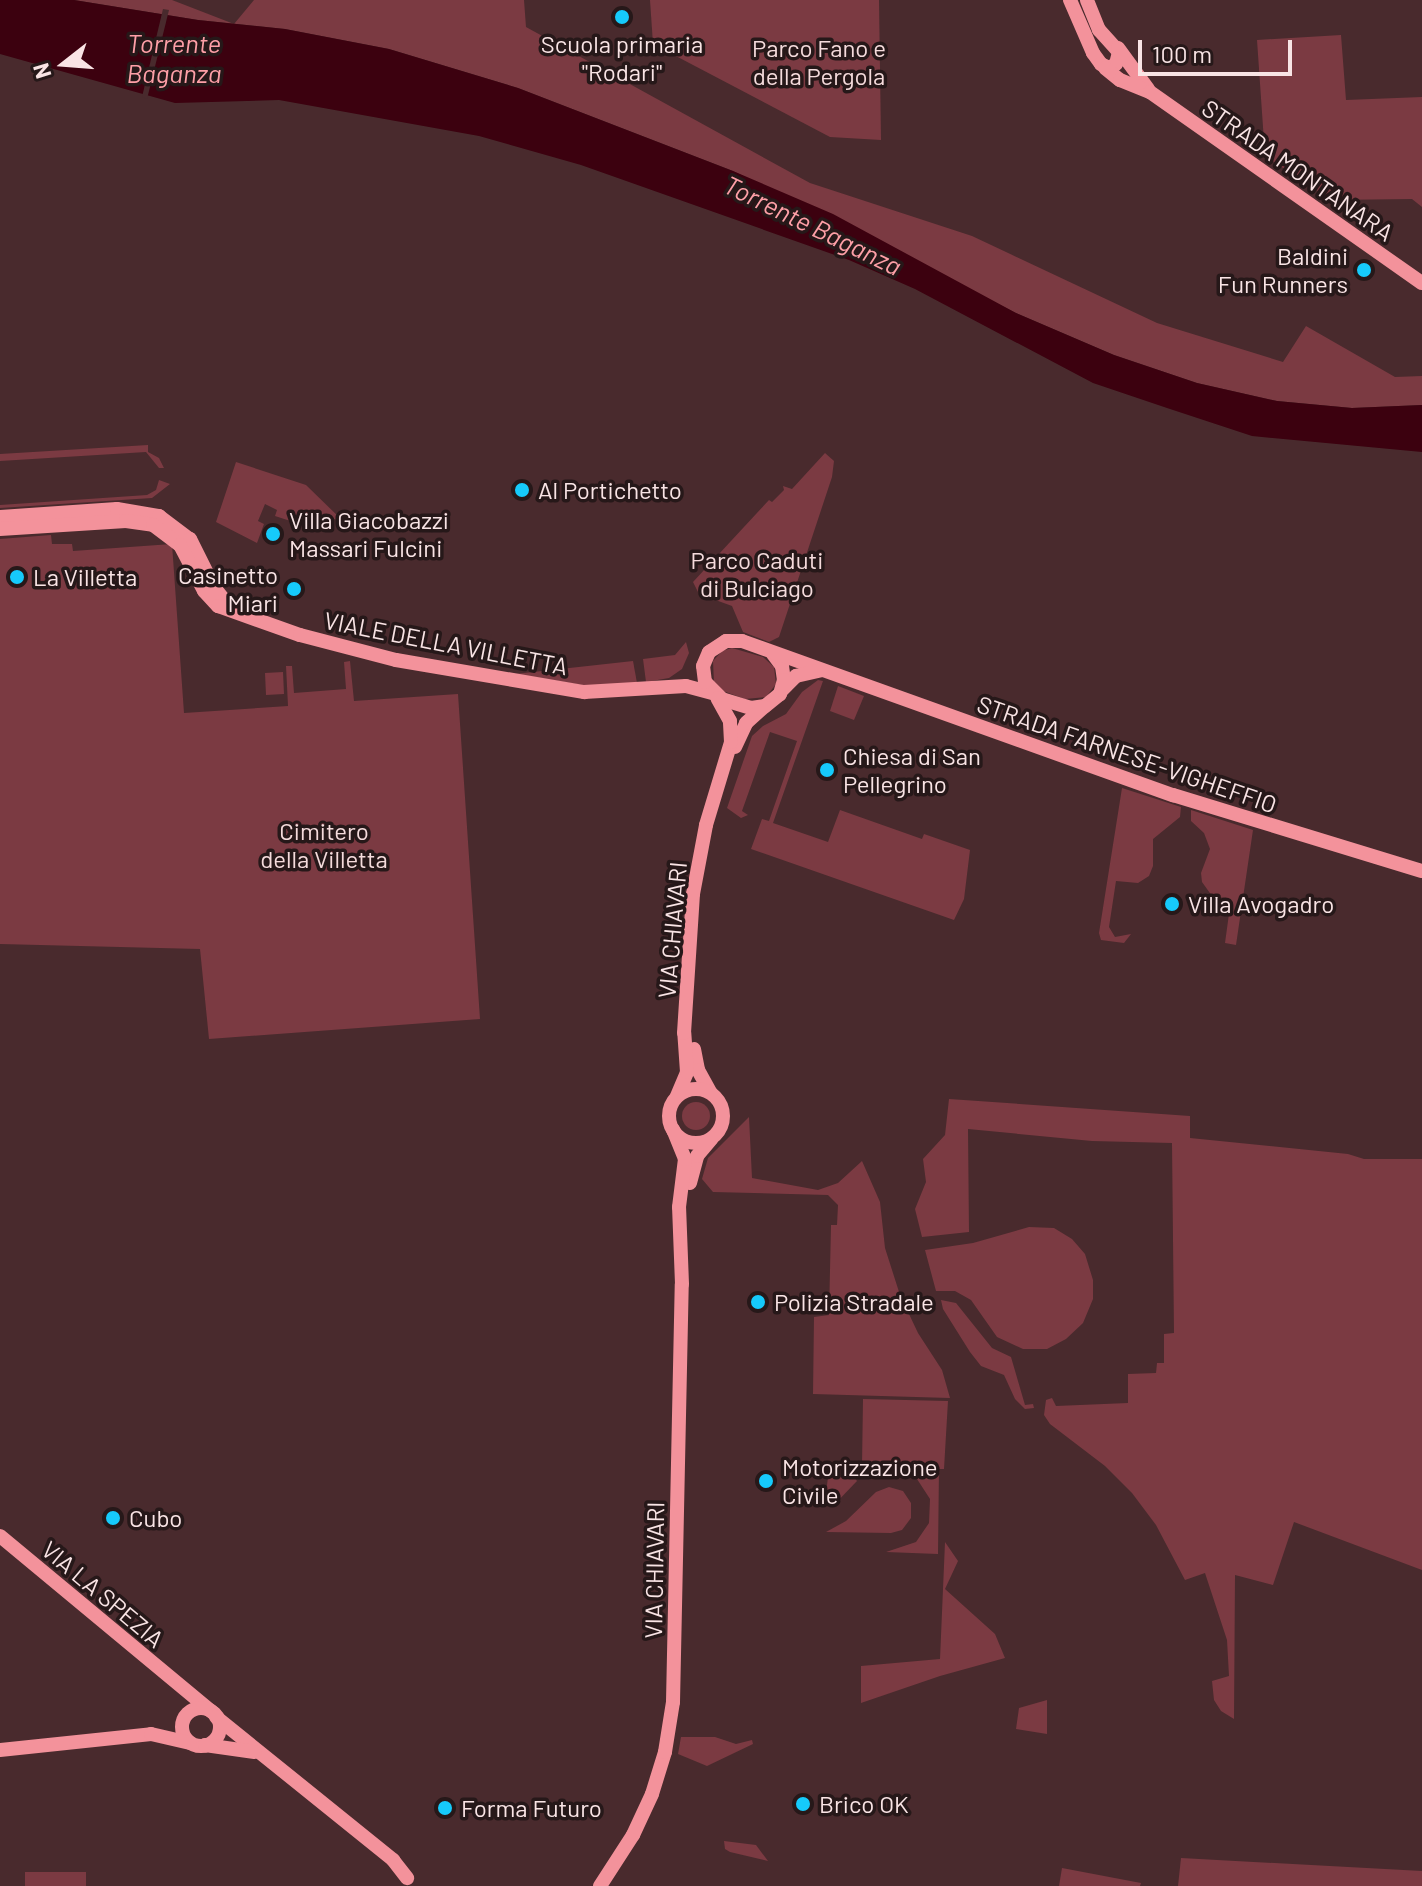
<!DOCTYPE html>
<html>
<head>
<meta charset="utf-8">
<style>
  body { margin:0 }
  #map { position:relative; width:1422px; height:1886px; overflow:hidden; background:#492a2d; font-family:Barlow,sans-serif }
  div>[style] { position:absolute }
  [style*='--x'] { left:calc(var(--x)*1px); top:calc(var(--y)*1px); width:calc(var(--w)*1px); rotate:calc(var(--a)*1deg) }
  .green>* { inset:0; background:#7b3a42 }
  .round { border-radius:50% }
  .water>* { inset:0; background:#3c010f }
  .pier>* { inset:0; background:#492a2d }
  .secondary>* { height:14px; margin:-7px; padding:0 7px; transform-origin:7px; border-radius:7px; background:#f3929b }
  .secondary>.ring { margin:-7px; padding:0; box-sizing:content-box; background:none; border:14px solid #f3929b; border-radius:50% }
  .dots>* { width:22px; height:22px; translate:-50% -50%; box-sizing:border-box; border:4px solid #261819; border-radius:50% }
  span { translate:-50% -50%; white-space:nowrap; text-align:center; line-height:1.15; -webkit-text-stroke:7px #261819; paint-order:stroke }
  .poi-label { font-size:24px; color:#f9e4e5 }
  .right { translate:-100% -50%; text-align:right }
  .left { translate:0 -50%; text-align:left }
  .park-label { font-size:24px; color:#f5dbdc }
  .street-label { font-size:24px; color:#f9e4e5 }
  .water-label { font-size:26px; color:#fe9fa7; font-style:italic }
  .north { position:absolute; left:24px; top:24px; width:80px; height:80px; -webkit-text-stroke:6px #261819; paint-order:stroke; rotate:253deg; font-size:22px; font-weight:700; line-height:32px; text-align:center; color:#f9e4e5 }
  .north::after { content:''; display:block; margin:auto; width:28px; height:36px; background:#f9e4e5; clip-path:polygon(50% 0,100% 100%,50% 72%,0 100%) }
  .scale { position:absolute; left:1138px; top:40px; width:154px; height:36px; box-sizing:border-box; border:4px solid #f9e4e5; border-top:0; padding-left:10px; font-size:24px; line-height:28px; white-space:nowrap; color:#f9e4e5; -webkit-text-stroke:6px #261819; paint-order:stroke }
</style>
</head>
<body>
<div id="map">
  <div class="green">
    <div style="clip-path:polygon(74px 0,172px 0,234px 24px,254px 0,524px 0,526px 27px,810px 183px,972px 236px,1157px 323px,1283px 362px,1306px 326px,1395px 377px,1422px 376px,1422px 405px,1352px 408px,1277px 401px,1197px 383px,1114px 355px,1016px 313px,733px 171px,518px 88px,389px 49px,285px 29px,198px 20px)"></div>
    <div style="clip-path:polygon(650px 0,879px 0,881px 140px,830px 137px,653px 44px)"></div>
    <div style="clip-path:polygon(1341px 35px,1346px 100px,1422px 97px,1422px 207px,1412px 199px,1331px 200px,1265px 156px,1257px 40px)"></div>
    <div style="clip-path:polygon(148px 445px,148px 452px,159px 458px,164px 468px,159px 468px,146px 452px,0 461px,0 454px)"></div>
    <div style="clip-path:polygon(825px 453px,834px 461px,832px 477px,779px 637px,769px 642px,743px 632px,732px 606px,699px 594px,693px 582px,769px 500px,772px 502px,784px 490px,783px 486px,792px 489px)"></div>
    <div style="clip-path:polygon(236px 462px,306px 485px,344px 522px,321px 515px,315px 529px,275px 516px,277px 510px,265px 504px,258px 521px,264px 524px,257px 543px,216px 522px)"></div>
    <div style="clip-path:polygon(159px 480px,170px 484px,152px 498px,0 508px,0 505px,147px 495px,156px 490px)"></div>
    <div style="clip-path:polygon(51px 535px,52px 544px,72px 544px,73px 551px,172px 544px,184px 713px,288px 706px,286px 666px,292px 666px,294px 693px,346px 689px,344px 662px,350px 661px,354px 701px,458px 694px,480px 1019px,209px 1039px,200px 949px,0 944px,0 539px)"></div>
    <div style="clip-path:polygon(686px 642px,689px 653px,682px 669px,669px 678px,646px 682px,643px 659px,675px 655px)"></div>
    <div style="clip-path:polygon(732px 648px,763px 657px,774px 667px,776px 684px,766px 697px,745px 699px,723px 691px,714px 683px,713px 661px,722px 651px)"></div>
    <div style="clip-path:polygon(633px 661px,637px 683px,595px 687px,515px 674px)"></div>
    <div style="clip-path:polygon(283px 672px,284px 694px,266px 695px,265px 673px)"></div>
    <div style="clip-path:polygon(818px 680px,823px 681px,773px 823px,828px 842px,840px 810px,922px 839px,924px 834px,970px 850px,964px 899px,954px 920px,751px 849px,762px 819px,769px 821px,797px 741px,770px 732px,742px 811px,748px 815px,741px 818px,727px 808px,752px 736px,763px 726px,786px 714px,802px 692px)"></div>
    <div style="clip-path:polygon(838px 686px,864px 696px,854px 720px,830px 711px)"></div>
    <div style="clip-path:polygon(1122px 788px,1181px 807px,1180px 817px,1153px 839px,1153px 866px,1149px 876px,1138px 883px,1116px 881px,1109px 927px,1115px 937px,1131px 934px,1124px 943px,1101px 940px,1099px 933px)"></div>
    <div style="clip-path:polygon(1191px 810px,1253px 830px,1236px 945px,1225px 943px,1231px 899px,1212px 896px,1202px 882px,1201px 873px,1210px 849px,1204px 833px,1191px 821px)"></div>
    <div style="clip-path:polygon(949px 1099px,1190px 1116px,1190px 1138px,1348px 1154px,1364px 1159px,1422px 1159px,1422px 1570px,1294px 1522px,1273px 1585px,1235px 1575px,1234px 1719px,1221px 1711px,1214px 1700px,1212px 1681px,1229px 1676px,1227px 1640px,1205px 1573px,1185px 1580px,1156px 1525px,1132px 1493px,1105px 1466px,1050px 1424px,1044px 1415px,1046px 1400px,1052px 1398px,1056px 1406px,1128px 1403px,1128px 1374px,1156px 1373px,1157px 1363px,1164px 1363px,1164px 1334px,1174px 1333px,1172px 1143px,1092px 1141px,968px 1129px,969px 1232px,922px 1237px,915px 1209px,926px 1182px,923px 1159px,945px 1135px)"></div>
    <div class="round" style="left:682px;top:1102px;width:28px;height:28px"></div>
    <div style="clip-path:polygon(749px 1117px,752px 1178px,818px 1190px,838px 1183px,862px 1161px,880px 1202px,885px 1248px,900px 1295px,918px 1333px,942px 1370px,950px 1398px,813px 1394px,814px 1317px,829px 1315px,831px 1225px,837px 1225px,838px 1205px,828px 1195px,713px 1192px,702px 1179px,708px 1158px)"></div>
    <div style="clip-path:polygon(1029px 1227px,1054px 1228px,1072px 1239px,1085px 1254px,1093px 1280px,1093px 1299px,1083px 1323px,1066px 1339px,1047px 1349px,1023px 1349px,997px 1337px,971px 1300px,955px 1291px,936px 1291px,925px 1250px,973px 1243px)"></div>
    <div style="clip-path:polygon(941px 1300px,956px 1303px,992px 1348px,1011px 1357px,1025px 1405px,1033px 1404px,1034px 1408px,1025px 1409px,1015px 1399px,1004px 1375px,981px 1366px,970px 1352px,943px 1309px)"></div>
    <div style="clip-path:polygon(863px 1399px,948px 1401px,944px 1469px,939px 1469px,938px 1554px,886px 1552px,916px 1542px,929px 1523px,930px 1499px,917px 1479px,897px 1469px,826px 1466px,825px 1462px,862px 1465px)"></div>
    <div style="clip-path:polygon(828px 1477px,854px 1477px,857px 1481px,832px 1507px,825px 1502px)"></div>
    <div style="clip-path:polygon(889px 1487px,903px 1491px,911px 1503px,911px 1518px,902px 1530px,891px 1533px,826px 1532px,846px 1521px,876px 1492px)"></div>
    <div style="clip-path:polygon(945px 1542px,958px 1561px,945px 1589px,995px 1634px,1005px 1658px,940px 1676px,861px 1703px,861px 1666px,940px 1659px)"></div>
    <div style="clip-path:polygon(1047px 1700px,1047px 1734px,1016px 1729px,1019px 1708px)"></div>
    <div style="clip-path:polygon(715px 1737px,736px 1744px,752px 1740px,753px 1744px,707px 1766px,678px 1754px,681px 1737px)"></div>
    <div style="clip-path:polygon(724px 1841px,756px 1845px,768px 1861px,730px 1852px,725px 1849px)"></div>
    <div style="clip-path:polygon(1181px 1858px,1422px 1871px,1422px 1886px,1178px 1886px)"></div>
    <div style="clip-path:polygon(1062px 1868px,1141px 1883px,1140px 1886px,1059px 1886px)"></div>
    <div style="clip-path:polygon(25px 1872px,86px 1872px,86px 1886px,25px 1886px)"></div>
  </div>
  <div class="water">
    <div style="clip-path:polygon(0 0,74px 0,198px 20px,285px 29px,389px 49px,518px 88px,733px 171px,833px 214px,1016px 313px,1114px 355px,1197px 383px,1277px 401px,1352px 408px,1422px 405px,1422px 452px,1252px 436px,1167px 408px,1093px 383px,915px 289px,849px 260px,581px 165px,479px 136px,279px 100px,175px 103px,0 54px)"></div>
  </div>
  <div class="pier">
    <div style="clip-path:polygon(163px 9px,169px 10px,147px 99px,142px 97px)"></div>
  </div>
  <div class="secondary">
    <div style="--x:1070;--y:0;--w:58;--a:66.5"></div>
    <div style="--x:1093;--y:53;--w:14;--a:54"></div>
    <div style="--x:1101;--y:64;--w:9;--a:27"></div>
    <div style="--x:1109;--y:68;--w:8;--a:-30"></div>
    <div style="--x:1116;--y:64;--w:12;--a:-76"></div>
    <div style="--x:1119;--y:52;--w:30;--a:-132"></div>
    <div style="--x:1099;--y:30;--w:32;--a:-112"></div>
    <div style="--x:1118;--y:48;--w:51;--a:53.8"></div>
    <div style="--x:1105;--y:68;--w:19;--a:39"></div>
    <div style="--x:1120;--y:80;--w:32;--a:22"></div>
    <div style="--x:1150;--y:92;--w:332;--a:35.1"></div>
    <div style="--x:0;--y:517;--w:117;--a:-3.9"></div>
    <div style="--x:117;--y:509;--w:43;--a:9.5"></div>
    <div style="--x:159;--y:516;--w:39;--a:37"></div>
    <div style="--x:190;--y:539;--w:54;--a:63.4"></div>
    <div style="--x:214;--y:587;--w:23;--a:52"></div>
    <div style="--x:0;--y:529;--w:126;--a:-3.6"></div>
    <div style="--x:126;--y:521;--w:27;--a:8"></div>
    <div style="--x:153;--y:525;--w:34;--a:37"></div>
    <div style="--x:180;--y:545;--w:52;--a:62.4"></div>
    <div style="--x:204;--y:591;--w:21;--a:47"></div>
    <div style="--x:218;--y:606;--w:87;--a:19.5"></div>
    <div style="--x:300;--y:635;--w:99;--a:14.6"></div>
    <div style="--x:396;--y:660;--w:191;--a:9.7"></div>
    <div style="--x:584;--y:692;--w:102;--a:-3.4"></div>
    <div style="--x:686;--y:686;--w:27;--a:15"></div>
    <div style="--x:773;--y:654;--w:15;--a:53"></div>
    <div style="--x:782;--y:666;--w:14;--a:82"></div>
    <div style="--x:784;--y:680;--w:15;--a:106"></div>
    <div style="--x:780;--y:694;--w:19;--a:141"></div>
    <div style="--x:765;--y:706;--w:14;--a:172"></div>
    <div style="--x:751;--y:708;--w:30;--a:-163"></div>
    <div style="--x:722;--y:699;--w:24;--a:-135"></div>
    <div style="--x:705;--y:682;--w:16;--a:-97"></div>
    <div style="--x:703;--y:666;--w:15;--a:-67"></div>
    <div style="--x:709;--y:652;--w:20;--a:-33"></div>
    <div style="--x:726;--y:641;--w:16;--a:0"></div>
    <div style="--x:742;--y:641;--w:458;--a:19.7"></div>
    <div style="--x:1173;--y:795;--w:260;--a:17"></div>
    <div style="--x:782;--y:690;--w:20;--a:-45"></div>
    <div style="--x:796;--y:676;--w:26;--a:-13"></div>
    <div style="--x:735;--y:747;--w:26;--a:-65"></div>
    <div style="--x:746;--y:723;--w:24;--a:-42"></div>
    <div style="--x:694;--y:1049;--w:21;--a:79"></div>
    <div style="--x:698;--y:1070;--w:25;--a:61"></div>
    <div class="ring" style="left:669px;top:1089px;width:40px;height:40px"></div>
    <div style="--x:677;--y:1096;--w:26;--a:-67"></div>
    <div style="--x:687;--y:1072;--w:39;--a:-94"></div>
    <div style="--x:684;--y:1033;--w:139;--a:-86.3"></div>
    <div style="--x:693;--y:894;--w:70;--a:-79.3"></div>
    <div style="--x:706;--y:825;--w:87;--a:-73.2"></div>
    <div style="--x:731;--y:742;--w:21;--a:-93"></div>
    <div style="--x:730;--y:721;--w:26;--a:-119"></div>
    <div style="--x:690;--y:1183;--w:28;--a:-75"></div>
    <div style="--x:697;--y:1156;--w:23;--a:-50"></div>
    <div style="--x:0;--y:1536;--w:277;--a:39.7"></div>
    <div class="ring" style="left:182px;top:1708px;width:24px;height:24px"></div>
    <div style="--x:216;--y:1717;--w:228;--a:38.9"></div>
    <div style="--x:393;--y:1860;--w:23;--a:52"></div>
    <div style="--x:205;--y:1745;--w:50;--a:8"></div>
    <div style="--x:0;--y:1750;--w:152;--a:-6"></div>
    <div style="--x:151;--y:1734;--w:40;--a:13"></div>
    <div style="--x:600;--y:1886;--w:61;--a:-57.1"></div>
    <div style="--x:633;--y:1835;--w:45;--a:-65.1"></div>
    <div style="--x:652;--y:1794;--w:44;--a:-72.8"></div>
    <div style="--x:665;--y:1752;--w:51;--a:-80.9"></div>
    <div style="--x:673;--y:1702;--w:418;--a:-88.8"></div>
    <div style="--x:682;--y:1284;--w:77;--a:-92.2"></div>
    <div style="--x:679;--y:1207;--w:48;--a:-82.9"></div>
    <div style="--x:685;--y:1159;--w:32;--a:-112"></div>
  </div>
  <div class="dots">
    <div style="left:622px;top:17px;background:#16cafb"></div>
    <div style="left:1364px;top:270px;background:#16cafb"></div>
    <div style="left:522px;top:490px;background:#16cafb"></div>
    <div style="left:273px;top:534px;background:#16cafb"></div>
    <div style="left:17px;top:577px;background:#16cafb"></div>
    <div style="left:294px;top:589px;background:#16cafb"></div>
    <div style="left:827px;top:770px;background:#16cafb"></div>
    <div style="left:1172px;top:904px;background:#16cafb"></div>
    <div style="left:758px;top:1302px;background:#16cafb"></div>
    <div style="left:766px;top:1481px;background:#16cafb"></div>
    <div style="left:113px;top:1518px;background:#16cafb"></div>
    <div style="left:803px;top:1804px;background:#16cafb"></div>
    <div style="left:445px;top:1808px;background:#16cafb"></div>
  </div>
  <div class="poi-label">
    <span style="left:622px;top:58px">Scuola primaria<br>"Rodari"</span>
    <span class="right" style="left:1348px;top:270px">Baldini<br>Fun Runners</span>
    <span class="left" style="left:538px;top:490px">Al Portichetto</span>
    <span class="left" style="left:289px;top:534px">Villa Giacobazzi<br>Massari Fulcini</span>
    <span class="right" style="left:278px;top:589px">Casinetto<br>Miari</span>
    <span class="left" style="left:33px;top:577px">La Villetta</span>
    <span class="left" style="left:843px;top:770px">Chiesa di San<br>Pellegrino</span>
    <span class="left" style="left:1188px;top:904px">Villa Avogadro</span>
    <span class="left" style="left:774px;top:1302px">Polizia Stradale</span>
    <span class="left" style="left:782px;top:1481px">Motorizzazione<br>Civile</span>
    <span class="left" style="left:129px;top:1518px">Cubo</span>
    <span class="left" style="left:819px;top:1804px">Brico OK</span>
    <span class="left" style="left:461px;top:1808px">Forma Futuro</span>
  </div>
  <div class="park-label">
    <span style="left:819px;top:62px">Parco Fano e<br>della Pergola</span>
    <span style="left:757px;top:574px">Parco Caduti<br>di Bulciago</span>
    <span style="left:324px;top:845px">Cimitero<br>della Villetta</span>
  </div>
  <div class="street-label">
    <span style="left:1298px;top:170px;rotate:35deg">STRADA MONTANARA</span>
    <span style="left:446px;top:643px;rotate:11deg">VIALE DELLA VILLETTA</span>
    <span style="left:1127px;top:754px;rotate:19deg">STRADA FARNESE-VIGHEFFIO</span>
    <span style="left:672px;top:930px;rotate:-85deg">VIA CHIAVARI</span>
    <span style="left:654px;top:1570px;rotate:-89deg">VIA CHIAVARI</span>
    <span style="left:103px;top:1594px;rotate:40deg">VIA LA SPEZIA</span>
  </div>
  <div class="water-label">
    <span style="left:174px;top:58px">Torrente<br>Baganza</span>
    <span style="left:813px;top:225px;rotate:26deg">Torrente Baganza</span>
  </div>
  <div class="north">N</div>
  <div class="scale">100 m</div>
</div>
</body>
</html>
